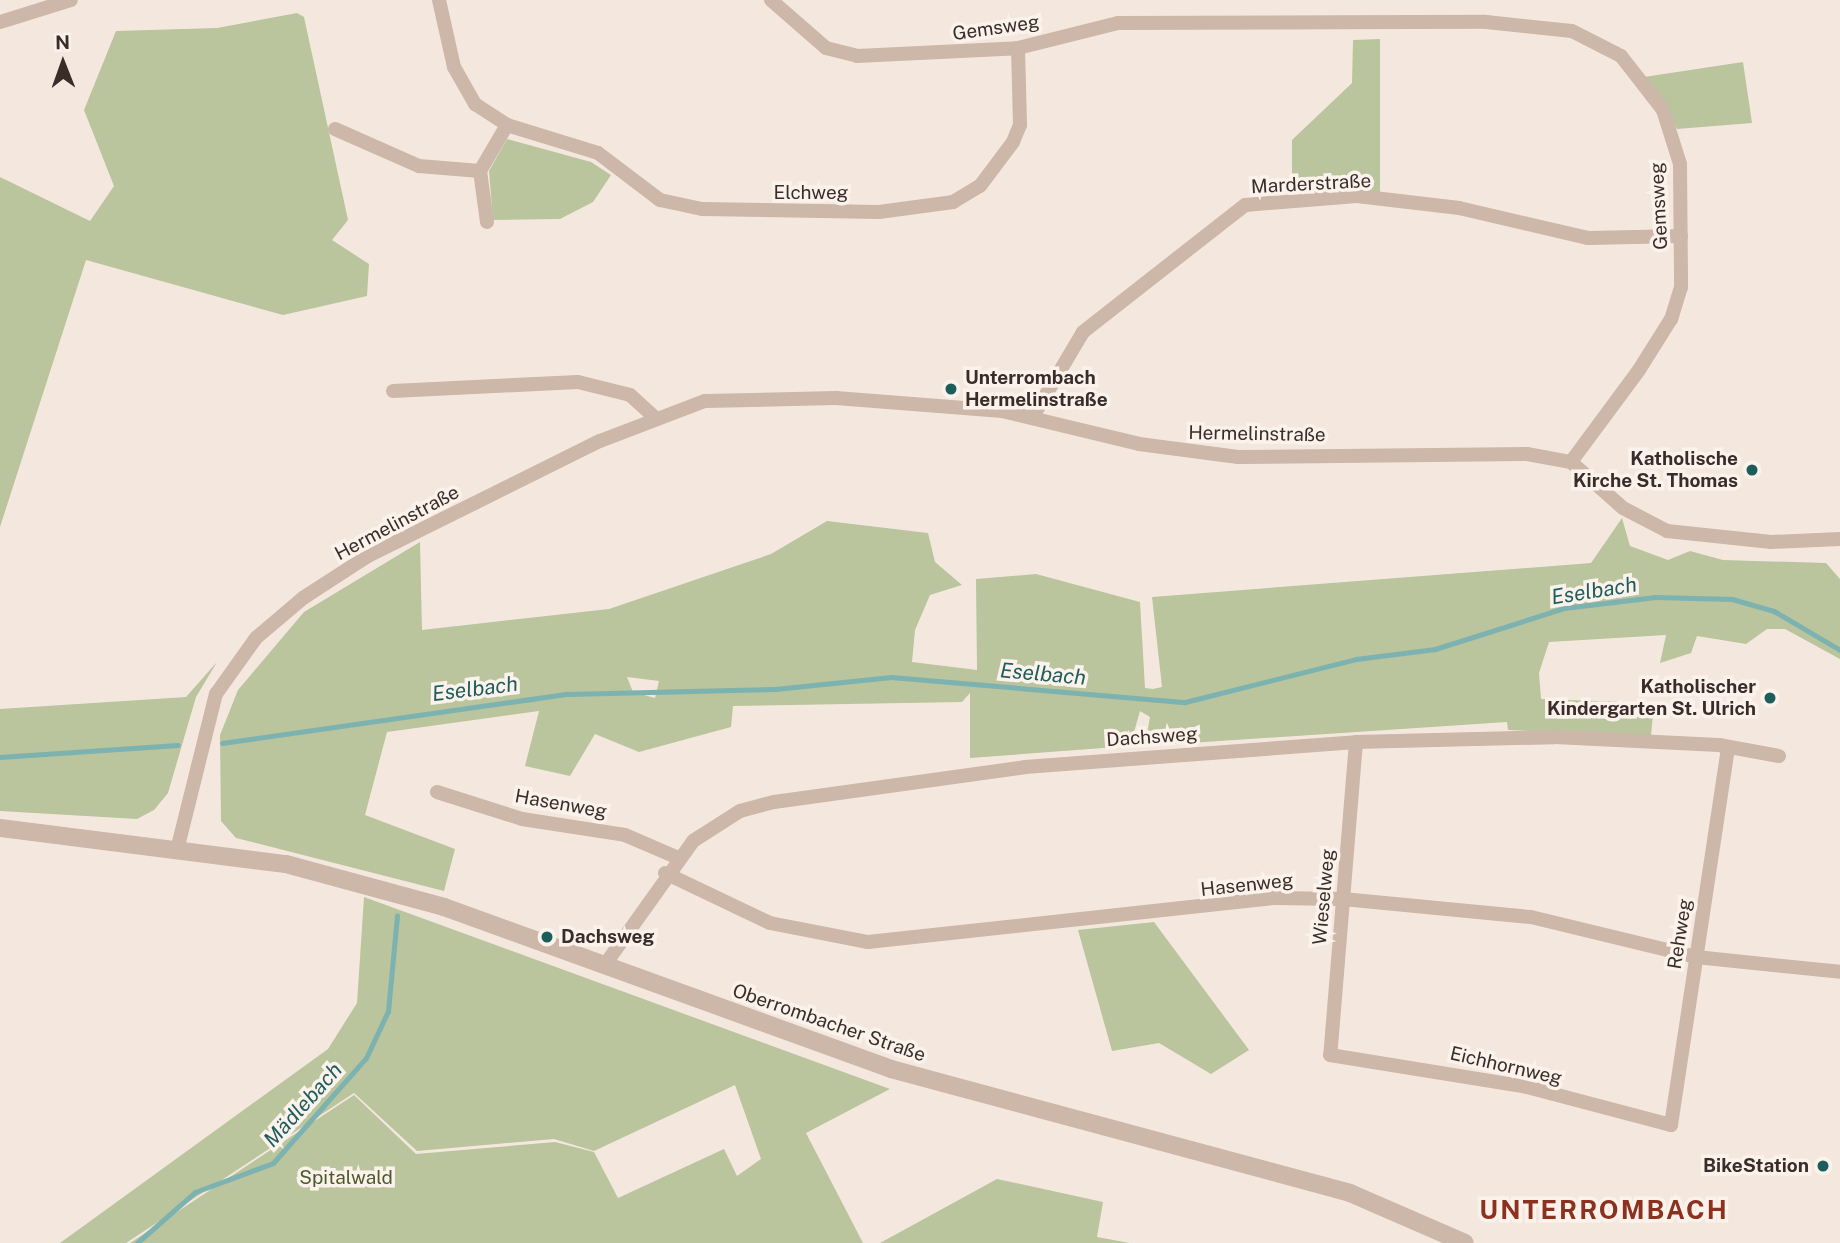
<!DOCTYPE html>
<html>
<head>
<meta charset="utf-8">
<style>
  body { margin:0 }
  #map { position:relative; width:1840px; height:1243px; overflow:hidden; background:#f4e8de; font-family:"Public Sans",sans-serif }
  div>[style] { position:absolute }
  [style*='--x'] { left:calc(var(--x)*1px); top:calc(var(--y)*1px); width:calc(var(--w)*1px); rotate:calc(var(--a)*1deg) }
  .green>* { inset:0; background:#bac49d }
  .stream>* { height:5px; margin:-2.5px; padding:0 2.5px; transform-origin:2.5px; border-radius:2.5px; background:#7cb2b0 }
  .minor>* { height:14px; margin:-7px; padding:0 7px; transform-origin:7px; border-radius:7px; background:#ccb7a9 }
  .tertiary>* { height:18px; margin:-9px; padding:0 9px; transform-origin:9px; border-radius:9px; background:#ccb7a9 }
  .dots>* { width:19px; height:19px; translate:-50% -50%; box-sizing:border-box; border:4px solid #fbf2eb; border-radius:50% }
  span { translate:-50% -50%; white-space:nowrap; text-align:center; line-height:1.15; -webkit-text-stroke:7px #fbf2eb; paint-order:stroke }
  .street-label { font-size:19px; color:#3a2d29 }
  .poi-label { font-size:19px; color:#3a2d29; font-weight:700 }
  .left { translate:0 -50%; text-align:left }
  .right { translate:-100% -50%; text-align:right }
  .park-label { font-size:19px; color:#4c592c }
  .water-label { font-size:21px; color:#1d5d5c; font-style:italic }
  .district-label { font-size:26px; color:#8c301f; font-weight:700; letter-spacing:2px }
  .north { position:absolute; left:28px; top:28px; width:70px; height:70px; -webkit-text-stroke:5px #fbf2eb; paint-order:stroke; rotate:359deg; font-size:19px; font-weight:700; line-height:28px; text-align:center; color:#3a2d29 }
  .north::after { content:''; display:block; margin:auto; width:24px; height:32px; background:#3a2d29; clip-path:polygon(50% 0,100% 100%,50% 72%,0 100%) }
</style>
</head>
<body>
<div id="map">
  <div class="green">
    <div style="clip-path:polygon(297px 13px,304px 17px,348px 220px,332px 240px,369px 264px,367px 296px,283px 315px,86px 260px,0 527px,0 177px,90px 221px,114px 186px,84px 110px,116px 31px,217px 28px)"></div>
    <div style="clip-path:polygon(1380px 39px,1380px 192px,1292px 192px,1292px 140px,1352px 83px,1353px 40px)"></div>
    <div style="clip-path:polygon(1743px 62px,1752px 123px,1677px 129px,1644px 77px)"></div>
    <div style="clip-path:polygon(507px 139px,591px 162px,611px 175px,593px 202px,560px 219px,493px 220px,489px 171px)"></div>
    <div style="clip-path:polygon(evenodd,1622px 518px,1630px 546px,1668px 560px,1690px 551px,1723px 560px,1826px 563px,1840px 579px,1840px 659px,1785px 629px,1767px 629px,1746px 644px,1697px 636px,1691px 653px,1660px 663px,1666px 635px,1549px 642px,1539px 673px,1541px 699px,1654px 703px,1651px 736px,1508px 730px,1507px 722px,1145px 746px,1150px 717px,1140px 711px,1130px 746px,970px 758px,970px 693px,962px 702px,733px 706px,731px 727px,639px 752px,595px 734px,570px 776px,525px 766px,539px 711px,387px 732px,365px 815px,455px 849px,444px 891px,236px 838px,221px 821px,220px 735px,238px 690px,304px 612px,420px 542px,422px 630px,609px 609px,771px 554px,827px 521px,928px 533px,935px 562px,962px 585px,930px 595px,915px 630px,912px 662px,977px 670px,976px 579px,1036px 574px,1140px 602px,1145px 688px,1153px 689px,1162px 687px,1152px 597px,1591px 563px,1622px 518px,627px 677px,659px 681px,655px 698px,633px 692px,627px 677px)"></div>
    <div style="clip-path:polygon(217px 662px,196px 697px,168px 793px,154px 810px,137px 819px,0 811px,0 709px,186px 697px)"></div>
    <div style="clip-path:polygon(364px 897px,890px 1089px,806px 1133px,863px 1243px,130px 1243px,354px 1095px,416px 1154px,555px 1142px,594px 1152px,618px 1198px,724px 1149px,737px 1176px,761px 1159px,735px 1085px,594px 1151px,554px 1139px,417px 1151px,354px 1093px,126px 1243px,60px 1243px,328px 1049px,357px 1003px)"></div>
    <div style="clip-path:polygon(1154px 922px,1249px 1050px,1211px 1074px,1159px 1043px,1112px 1051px,1078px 930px)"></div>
    <div style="clip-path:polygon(997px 1179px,1103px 1202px,1097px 1237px,1130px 1243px,880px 1243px)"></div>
  </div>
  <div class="stream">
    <div style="--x:222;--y:743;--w:349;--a:-8.1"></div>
    <div style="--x:568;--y:694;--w:207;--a:-1.4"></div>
    <div style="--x:775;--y:689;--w:117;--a:-5.9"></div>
    <div style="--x:891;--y:677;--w:295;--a:4.9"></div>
    <div style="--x:1185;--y:702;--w:176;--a:-14.1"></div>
    <div style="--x:1356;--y:659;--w:80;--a:-7.2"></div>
    <div style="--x:1435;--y:649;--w:135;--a:-17.6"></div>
    <div style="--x:1564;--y:608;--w:92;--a:-6.9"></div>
    <div style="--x:1655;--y:597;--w:77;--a:1.5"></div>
    <div style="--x:1732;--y:599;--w:44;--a:15.9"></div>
    <div style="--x:1774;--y:611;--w:77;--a:30.6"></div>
    <div style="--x:0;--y:757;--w:178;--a:-3.9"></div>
    <div style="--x:137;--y:1243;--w:77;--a:-41.3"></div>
    <div style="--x:195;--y:1192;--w:83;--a:-20.4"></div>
    <div style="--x:273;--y:1163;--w:140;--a:-48.5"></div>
    <div style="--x:366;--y:1058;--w:52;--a:-64.9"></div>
    <div style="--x:388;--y:1011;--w:96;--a:-84.6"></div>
  </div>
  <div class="minor">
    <div style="--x:439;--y:0;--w:69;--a:77.4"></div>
    <div style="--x:454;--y:67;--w:43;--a:60.4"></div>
    <div style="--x:475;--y:104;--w:38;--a:33"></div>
    <div style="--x:507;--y:125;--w:95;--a:17.1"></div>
    <div style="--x:598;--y:153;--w:78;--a:37.2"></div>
    <div style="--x:660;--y:200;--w:43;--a:12.1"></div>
    <div style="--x:702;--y:209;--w:177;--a:1"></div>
    <div style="--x:879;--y:212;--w:75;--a:-7.7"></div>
    <div style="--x:953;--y:202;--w:31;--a:-31"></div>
    <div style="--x:980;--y:186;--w:55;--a:-53.1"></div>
    <div style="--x:1013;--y:142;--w:18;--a:-68"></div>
    <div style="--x:1020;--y:125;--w:77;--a:-91.5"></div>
    <div style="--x:771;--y:0;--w:73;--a:41.1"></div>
    <div style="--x:826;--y:48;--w:32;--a:14"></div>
    <div style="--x:857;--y:56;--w:161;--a:-2.8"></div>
    <div style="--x:1018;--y:48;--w:103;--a:-14"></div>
    <div style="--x:1118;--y:23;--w:368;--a:-0.2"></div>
    <div style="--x:1486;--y:22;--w:86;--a:6"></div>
    <div style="--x:1572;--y:31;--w:55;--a:27"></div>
    <div style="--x:1621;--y:56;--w:68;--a:52.1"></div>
    <div style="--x:1663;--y:110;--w:57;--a:72.5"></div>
    <div style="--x:1680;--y:164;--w:123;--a:89.5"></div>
    <div style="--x:1681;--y:287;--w:34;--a:107"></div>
    <div style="--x:1671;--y:319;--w:60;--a:122.1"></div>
    <div style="--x:1639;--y:370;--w:114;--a:126.5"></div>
    <div style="--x:0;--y:22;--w:74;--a:-17.2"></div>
    <div style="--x:335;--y:129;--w:92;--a:23.8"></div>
    <div style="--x:419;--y:166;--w:61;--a:4.7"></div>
    <div style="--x:487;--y:222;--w:51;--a:-97.8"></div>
    <div style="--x:480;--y:171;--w:53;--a:-59.6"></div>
    <div style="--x:393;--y:391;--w:185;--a:-2.8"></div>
    <div style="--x:578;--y:382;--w:54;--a:14"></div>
    <div style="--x:630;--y:395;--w:36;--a:42"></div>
    <div style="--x:1032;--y:418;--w:100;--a:-59.3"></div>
    <div style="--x:1083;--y:332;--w:206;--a:-38.1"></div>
    <div style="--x:1245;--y:205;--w:112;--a:-4.6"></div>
    <div style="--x:1357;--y:196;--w:103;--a:6.7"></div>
    <div style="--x:1459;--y:208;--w:132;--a:13.1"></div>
    <div style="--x:1588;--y:238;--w:93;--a:-1.2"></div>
    <div style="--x:1356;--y:742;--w:314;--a:94.7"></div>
    <div style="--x:1330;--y:1055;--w:200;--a:9.2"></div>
    <div style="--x:1527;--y:1087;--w:149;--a:14.8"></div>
    <div style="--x:1671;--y:1125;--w:379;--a:-81.4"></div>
    <div style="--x:437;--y:792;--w:89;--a:17.6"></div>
    <div style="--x:522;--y:819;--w:104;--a:8.8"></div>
    <div style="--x:625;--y:835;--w:56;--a:23.3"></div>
    <div style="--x:178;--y:846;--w:157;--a:-76"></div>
    <div style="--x:216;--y:694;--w:69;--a:-54.5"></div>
    <div style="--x:256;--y:638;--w:62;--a:-40.4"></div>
    <div style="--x:303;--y:598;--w:77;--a:-32.9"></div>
    <div style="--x:368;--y:556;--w:259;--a:-26.4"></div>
    <div style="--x:600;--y:441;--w:112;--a:-20.9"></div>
    <div style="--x:705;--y:401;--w:131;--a:-1.3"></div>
    <div style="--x:836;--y:398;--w:167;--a:4.5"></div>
    <div style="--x:1002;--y:411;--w:141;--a:13.5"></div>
    <div style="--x:1139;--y:444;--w:100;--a:7.5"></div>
    <div style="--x:1238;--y:457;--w:289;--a:-0.6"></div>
    <div style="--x:1527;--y:454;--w:45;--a:10.3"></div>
    <div style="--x:1571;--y:462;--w:69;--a:41.5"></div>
    <div style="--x:1623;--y:508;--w:50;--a:27.6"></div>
    <div style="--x:1667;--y:531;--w:105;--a:6"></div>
    <div style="--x:1771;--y:542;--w:69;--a:-2.5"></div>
    <div style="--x:665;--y:873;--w:116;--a:25.5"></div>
    <div style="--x:770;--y:923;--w:100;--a:11"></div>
    <div style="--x:868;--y:942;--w:408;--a:-6.2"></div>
    <div style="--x:1274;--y:898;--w:69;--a:0.8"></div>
    <div style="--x:1343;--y:899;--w:189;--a:5.5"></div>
    <div style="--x:1531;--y:917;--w:170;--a:13.6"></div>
    <div style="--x:1696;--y:957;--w:145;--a:5.9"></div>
    <div style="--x:604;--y:966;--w:153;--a:-54.5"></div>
    <div style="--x:693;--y:841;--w:56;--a:-32.6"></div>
    <div style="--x:740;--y:811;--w:35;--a:-15"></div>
    <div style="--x:774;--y:802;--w:253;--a:-7.9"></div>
    <div style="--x:1025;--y:767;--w:332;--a:-4.3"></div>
    <div style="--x:1356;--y:742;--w:199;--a:-1.4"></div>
    <div style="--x:1555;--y:737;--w:164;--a:2.8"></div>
    <div style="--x:1719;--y:745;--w:61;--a:10.4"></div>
  </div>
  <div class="tertiary">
    <div style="--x:0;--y:828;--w:288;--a:7.2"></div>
    <div style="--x:286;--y:864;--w:164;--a:15.2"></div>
    <div style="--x:444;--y:907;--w:475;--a:19.9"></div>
    <div style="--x:891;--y:1069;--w:475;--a:15.1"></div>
    <div style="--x:1350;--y:1193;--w:125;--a:23.5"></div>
  </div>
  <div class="dots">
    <div style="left:951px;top:389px;background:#1d5d5c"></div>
    <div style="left:1752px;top:470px;background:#1d5d5c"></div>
    <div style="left:1770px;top:698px;background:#1d5d5c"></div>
    <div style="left:547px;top:937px;background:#1d5d5c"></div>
    <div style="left:1823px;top:1166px;background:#1d5d5c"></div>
  </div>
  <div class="street-label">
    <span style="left:996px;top:28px;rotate:-8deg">Gemsweg</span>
    <span style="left:1311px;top:184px;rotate:-3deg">Marderstraße</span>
    <span style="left:811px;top:193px">Elchweg</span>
    <span style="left:1659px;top:206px;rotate:-93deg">Gemsweg</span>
    <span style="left:1257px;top:434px;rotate:1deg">Hermelinstraße</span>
    <span style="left:397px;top:523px;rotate:-28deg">Hermelinstraße</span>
    <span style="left:1152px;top:737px;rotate:-4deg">Dachsweg</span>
    <span style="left:561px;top:804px;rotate:10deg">Hasenweg</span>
    <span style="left:1247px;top:885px;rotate:-6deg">Hasenweg</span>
    <span style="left:1324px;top:897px;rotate:-85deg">Wieselweg</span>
    <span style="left:1680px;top:934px;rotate:-81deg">Rehweg</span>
    <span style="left:829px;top:1023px;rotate:19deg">Oberrombacher Straße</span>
    <span style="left:1506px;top:1066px;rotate:13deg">Eichhornweg</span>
  </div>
  <div class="poi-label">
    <span class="left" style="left:965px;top:389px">Unterrombach<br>Hermelinstraße</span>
    <span class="right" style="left:1738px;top:470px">Katholische<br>Kirche St. Thomas</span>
    <span class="right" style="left:1756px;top:698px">Katholischer<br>Kindergarten St. Ulrich</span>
    <span class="left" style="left:561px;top:937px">Dachsweg</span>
    <span class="right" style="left:1809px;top:1166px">BikeStation</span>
  </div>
  <div class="park-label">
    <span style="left:346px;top:1178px">Spitalwald</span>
  </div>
  <div class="water-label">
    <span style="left:1594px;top:591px;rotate:-9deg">Eselbach</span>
    <span style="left:1043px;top:674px;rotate:5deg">Eselbach</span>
    <span style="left:475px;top:689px;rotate:-7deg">Eselbach</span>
    <span style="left:303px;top:1105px;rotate:-48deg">Mädlebach</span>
  </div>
  <div class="district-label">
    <span style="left:1604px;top:1210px">UNTERROMBACH</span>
  </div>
  <div class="north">N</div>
</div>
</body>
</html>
